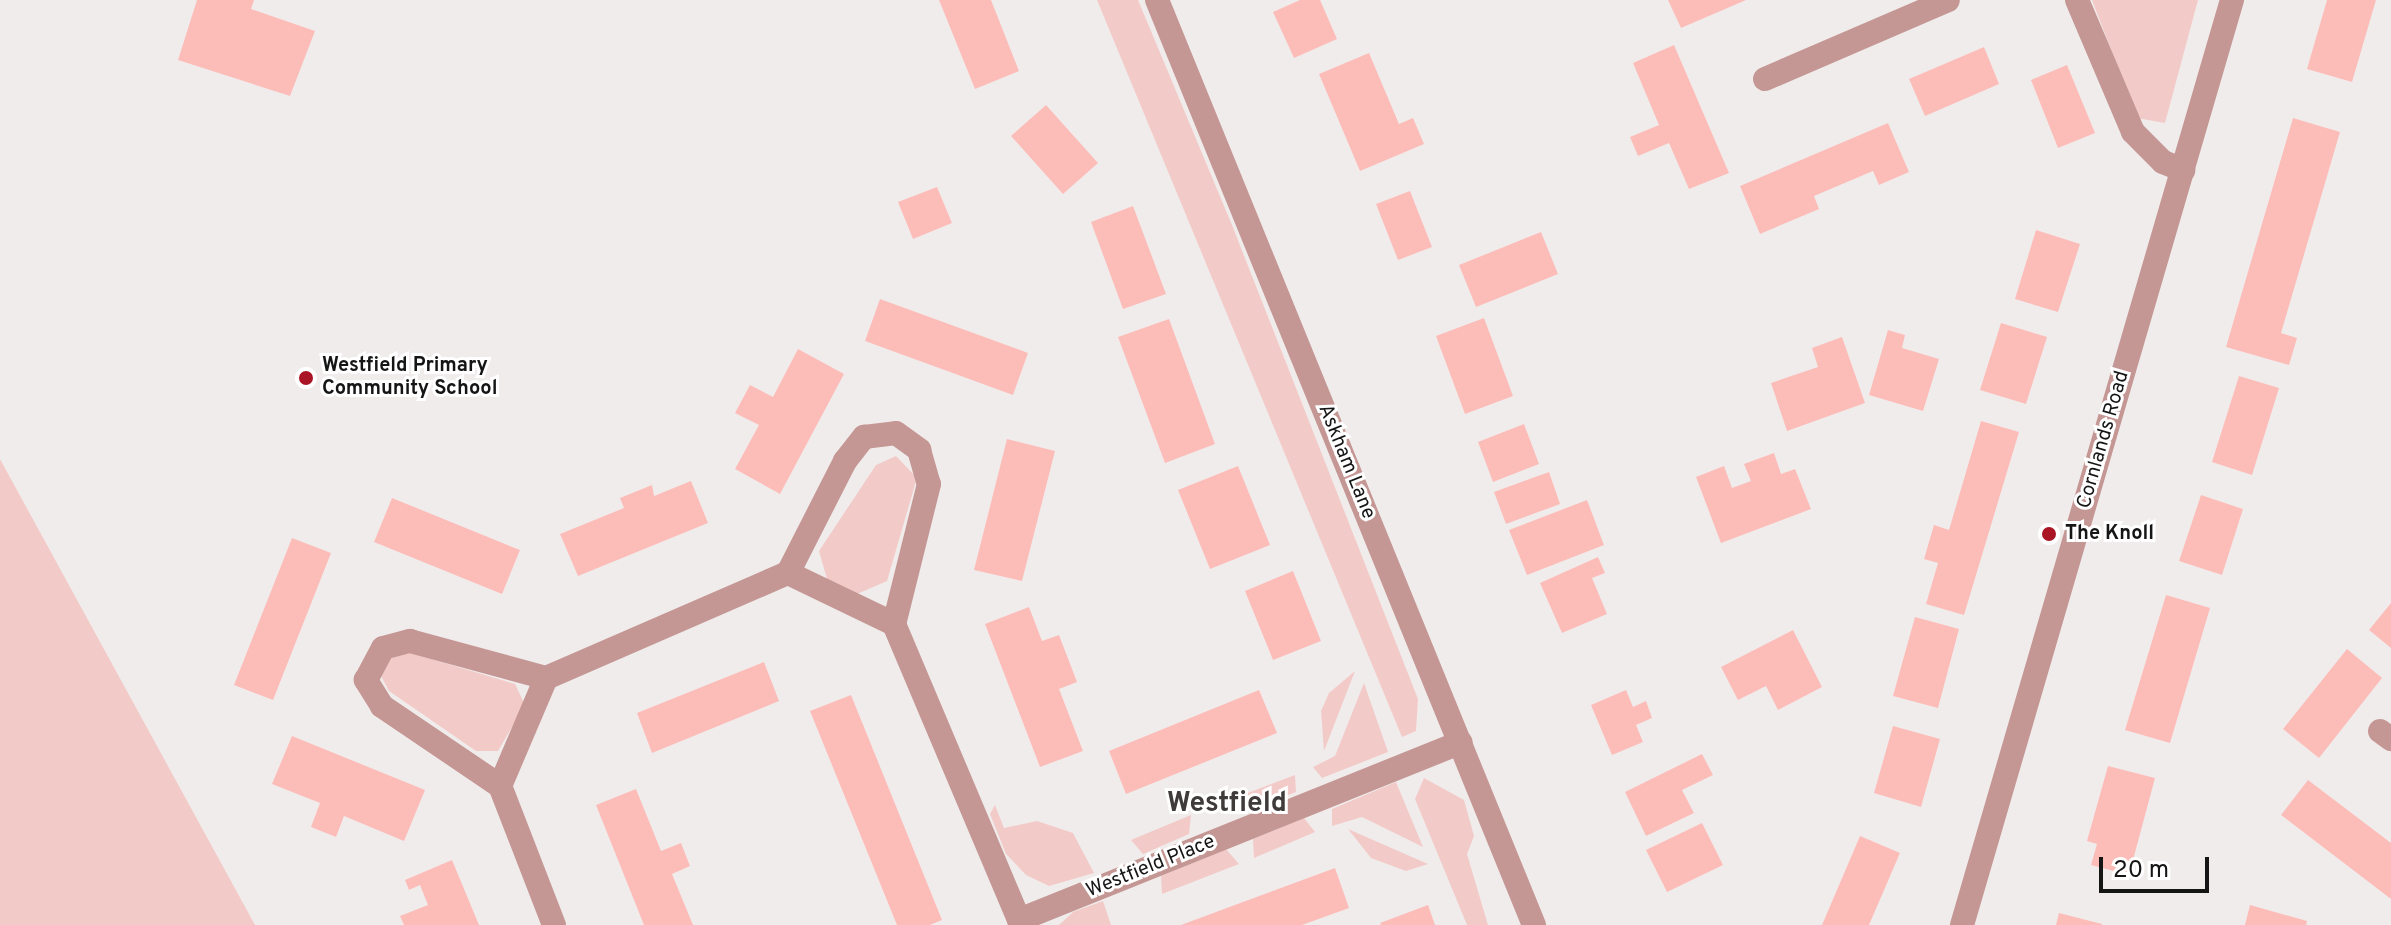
<!DOCTYPE html>
<html>
<head>
<meta charset="utf-8">
<style>
  body { margin:0 }
  #map { position:relative; width:2391px; height:925px; overflow:hidden; background:#f1ecec; font-family:Overpass,sans-serif }
  div>[style] { position:absolute }
  [style*='--x'] { left:calc(var(--x)*1px); top:calc(var(--y)*1px); width:calc(var(--w)*1px); rotate:calc(var(--a)*1deg) }
  .green>* { inset:0; background:#f2cbc8 }
  .building>* { inset:0; background:#fcbdb9 }
  .minor>* { height:24px; margin:-12px; padding:0 12px; transform-origin:12px; border-radius:12px; background:#c49794 }
  .tertiary>* { height:24px; margin:-12px; padding:0 12px; transform-origin:12px; border-radius:12px; background:#c49794 }
  .dots>* { width:22px; height:22px; translate:-50% -50%; box-sizing:border-box; border:4px solid #fff; border-radius:50% }
  span { translate:-50% -50%; white-space:nowrap; text-align:center; line-height:1.15; -webkit-text-stroke:6px #fff; paint-order:stroke }
  .poi-label { font-size:20px; color:#161515; font-weight:700 }
  .left { translate:0 -50%; text-align:left }
  .street-label { font-size:20px; color:#161515 }
  .district-label { font-size:28px; color:#3e3b3a; font-weight:700 }
  .scale { position:absolute; left:2099px; top:857px; width:110px; height:36px; box-sizing:border-box; border:4px solid #161515; border-top:0; padding-left:10px; font-size:24px; line-height:28px; white-space:nowrap; color:#161515; -webkit-text-stroke:6px #fff; paint-order:stroke }
</style>
</head>
<body>
<div id="map">
  <div class="green">
    <div style="clip-path:polygon(1097px 0,1138px 0,1232px 225px,1418px 699px,1416px 731px,1402px 737px)"></div>
    <div style="clip-path:polygon(2092px 0,2198px 0,2165px 123px,2137px 118px)"></div>
    <div style="clip-path:polygon(896px 456px,917px 478px,887px 581px,857px 594px,827px 579px,819px 551px,876px 465px)"></div>
    <div style="clip-path:polygon(0 459px,76px 598px,255px 925px,0 925px)"></div>
    <div style="clip-path:polygon(408px 652px,515px 684px,525px 705px,498px 751px,476px 751px,389px 691px,381px 676px,389px 659px)"></div>
    <div style="clip-path:polygon(1355px 671px,1324px 751px,1321px 711px,1329px 693px)"></div>
    <div style="clip-path:polygon(1364px 683px,1388px 752px,1322px 778px,1313px 767px,1335px 756px)"></div>
    <div style="clip-path:polygon(1295px 775px,1296px 792px,1247px 811px,1237px 797px)"></div>
    <div style="clip-path:polygon(1424px 778px,1464px 800px,1474px 836px,1467px 854px,1488px 925px,1467px 925px,1415px 799px)"></div>
    <div style="clip-path:polygon(1396px 782px,1423px 847px,1362px 817px,1332px 826px,1332px 809px)"></div>
    <div style="clip-path:polygon(995px 805px,1004px 828px,1037px 821px,1073px 833px,1094px 873px,1049px 886px,1026px 875px,1006px 854px,990px 814px)"></div>
    <div style="clip-path:polygon(1191px 815px,1189px 834px,1143px 854px,1131px 840px)"></div>
    <div style="clip-path:polygon(1304px 818px,1315px 832px,1254px 858px,1253px 839px)"></div>
    <div style="clip-path:polygon(1348px 829px,1428px 864px,1406px 871px,1371px 858px)"></div>
    <div style="clip-path:polygon(1226px 849px,1239px 864px,1162px 894px,1161px 876px)"></div>
    <div style="clip-path:polygon(1103px 901px,1111px 925px,1059px 925px,1073px 912px)"></div>
  </div>
  <div class="building">
    <div style="clip-path:polygon(197px 0,254px 0,251px 9px,315px 31px,290px 96px,178px 60px)"></div>
    <div style="clip-path:polygon(939px 0,991px 0,1019px 71px,975px 89px)"></div>
    <div style="clip-path:polygon(1300px 0,1320px 0,1337px 39px,1294px 58px,1273px 12px)"></div>
    <div style="clip-path:polygon(1668px 0,1746px 0,1681px 28px)"></div>
    <div style="clip-path:polygon(2327px 0,2376px 0,2352px 82px,2307px 69px)"></div>
    <div style="clip-path:polygon(1674px 45px,1729px 173px,1689px 189px,1669px 143px,1638px 156px,1630px 137px,1659px 125px,1633px 63px)"></div>
    <div style="clip-path:polygon(1984px 47px,1999px 84px,1925px 116px,1909px 79px)"></div>
    <div style="clip-path:polygon(1369px 53px,1399px 124px,1413px 118px,1424px 144px,1360px 171px,1319px 74px)"></div>
    <div style="clip-path:polygon(2067px 65px,2095px 133px,2058px 148px,2031px 80px)"></div>
    <div style="clip-path:polygon(1046px 105px,1098px 163px,1063px 194px,1011px 136px)"></div>
    <div style="clip-path:polygon(2293px 118px,2340px 132px,2281px 333px,2297px 338px,2289px 365px,2226px 347px)"></div>
    <div style="clip-path:polygon(1888px 123px,1909px 172px,1879px 185px,1873px 171px,1814px 196px,1819px 209px,1760px 234px,1740px 186px)"></div>
    <div style="clip-path:polygon(937px 187px,952px 223px,913px 239px,898px 202px)"></div>
    <div style="clip-path:polygon(1410px 191px,1432px 247px,1398px 260px,1376px 204px)"></div>
    <div style="clip-path:polygon(1133px 206px,1166px 294px,1123px 309px,1091px 222px)"></div>
    <div style="clip-path:polygon(2036px 230px,2080px 244px,2058px 312px,2015px 299px)"></div>
    <div style="clip-path:polygon(1541px 232px,1558px 274px,1476px 307px,1459px 265px)"></div>
    <div style="clip-path:polygon(880px 299px,1028px 353px,1013px 395px,865px 341px)"></div>
    <div style="clip-path:polygon(1484px 318px,1513px 396px,1465px 414px,1436px 336px)"></div>
    <div style="clip-path:polygon(1169px 319px,1215px 444px,1165px 463px,1118px 337px)"></div>
    <div style="clip-path:polygon(2001px 323px,2047px 337px,2026px 404px,1980px 390px)"></div>
    <div style="clip-path:polygon(1888px 330px,1905px 335px,1902px 348px,1939px 359px,1923px 411px,1869px 395px)"></div>
    <div style="clip-path:polygon(1842px 337px,1865px 403px,1787px 431px,1771px 383px,1818px 367px,1812px 348px)"></div>
    <div style="clip-path:polygon(798px 349px,844px 374px,780px 494px,735px 469px,759px 425px,735px 413px,750px 385px,773px 397px)"></div>
    <div style="clip-path:polygon(2239px 376px,2279px 388px,2252px 475px,2212px 462px)"></div>
    <div style="clip-path:polygon(1981px 421px,2019px 432px,1964px 615px,1926px 604px,1938px 563px,1924px 559px,1934px 525px,1949px 530px)"></div>
    <div style="clip-path:polygon(1524px 424px,1539px 464px,1493px 482px,1478px 442px)"></div>
    <div style="clip-path:polygon(1007px 439px,1055px 451px,1022px 581px,974px 570px)"></div>
    <div style="clip-path:polygon(1774px 453px,1781px 474px,1795px 469px,1811px 509px,1721px 543px,1696px 477px,1724px 466px,1732px 488px,1751px 481px,1744px 464px)"></div>
    <div style="clip-path:polygon(1238px 466px,1270px 545px,1210px 569px,1178px 490px)"></div>
    <div style="clip-path:polygon(1549px 472px,1560px 504px,1506px 524px,1494px 492px)"></div>
    <div style="clip-path:polygon(691px 481px,708px 523px,578px 576px,560px 534px,624px 508px,620px 498px,652px 485px,654px 496px)"></div>
    <div style="clip-path:polygon(2201px 495px,2243px 509px,2222px 575px,2179px 561px)"></div>
    <div style="clip-path:polygon(392px 498px,520px 550px,502px 594px,374px 542px)"></div>
    <div style="clip-path:polygon(1587px 500px,1604px 545px,1527px 575px,1509px 530px)"></div>
    <div style="clip-path:polygon(292px 538px,331px 553px,273px 700px,234px 685px)"></div>
    <div style="clip-path:polygon(1598px 557px,1605px 573px,1592px 578px,1607px 614px,1562px 633px,1540px 583px)"></div>
    <div style="clip-path:polygon(1293px 571px,1321px 641px,1273px 660px,1245px 591px)"></div>
    <div style="clip-path:polygon(2166px 595px,2210px 608px,2170px 743px,2125px 730px)"></div>
    <div style="clip-path:polygon(2391px 603px,2391px 648px,2369px 630px)"></div>
    <div style="clip-path:polygon(1029px 607px,1042px 641px,1059px 635px,1077px 682px,1059px 689px,1083px 751px,1040px 767px,985px 624px)"></div>
    <div style="clip-path:polygon(1915px 617px,1959px 629px,1938px 708px,1893px 696px)"></div>
    <div style="clip-path:polygon(1793px 630px,1822px 687px,1778px 710px,1766px 686px,1738px 700px,1721px 667px)"></div>
    <div style="clip-path:polygon(2347px 649px,2382px 678px,2319px 758px,2283px 729px)"></div>
    <div style="clip-path:polygon(764px 662px,779px 701px,652px 753px,637px 713px)"></div>
    <div style="clip-path:polygon(1259px 690px,1277px 733px,1126px 794px,1109px 751px)"></div>
    <div style="clip-path:polygon(1626px 690px,1633px 707px,1646px 701px,1652px 718px,1636px 725px,1643px 742px,1612px 755px,1591px 705px)"></div>
    <div style="clip-path:polygon(851px 695px,942px 920px,930px 925px,897px 925px,810px 711px)"></div>
    <div style="clip-path:polygon(1893px 726px,1940px 739px,1921px 807px,1874px 793px)"></div>
    <div style="clip-path:polygon(292px 736px,425px 790px,404px 841px,344px 816px,336px 837px,311px 827px,320px 803px,272px 784px)"></div>
    <div style="clip-path:polygon(1702px 754px,1713px 775px,1682px 790px,1694px 813px,1646px 836px,1625px 792px)"></div>
    <div style="clip-path:polygon(2108px 766px,2155px 778px,2129px 875px,2091px 865px,2097px 844px,2087px 841px)"></div>
    <div style="clip-path:polygon(2308px 780px,2391px 843px,2391px 899px,2281px 815px)"></div>
    <div style="clip-path:polygon(636px 789px,661px 851px,681px 843px,690px 866px,672px 874px,693px 925px,644px 925px,596px 805px)"></div>
    <div style="clip-path:polygon(1702px 823px,1723px 865px,1667px 892px,1646px 850px)"></div>
    <div style="clip-path:polygon(1860px 836px,1900px 853px,1869px 925px,1822px 925px)"></div>
    <div style="clip-path:polygon(452px 860px,479px 925px,404px 925px,400px 916px,428px 905px,420px 885px,409px 890px,405px 880px)"></div>
    <div style="clip-path:polygon(1335px 868px,1349px 908px,1302px 925px,1181px 925px)"></div>
    <div style="clip-path:polygon(1428px 905px,1435px 925px,1381px 925px,1380px 923px)"></div>
    <div style="clip-path:polygon(2250px 905px,2307px 921px,2306px 925px,2245px 925px)"></div>
    <div style="clip-path:polygon(2059px 913px,2102px 924px,2102px 925px,2056px 925px)"></div>
  </div>
  <div class="minor">
    <div style="--x:2077;--y:0;--w:143;--a:67"></div>
    <div style="--x:2133;--y:132;--w:42;--a:45"></div>
    <div style="--x:2163;--y:162;--w:22;--a:22"></div>
    <div style="--x:1765;--y:79;--w:199;--a:-23.3"></div>
    <div style="--x:788;--y:573;--w:126;--a:-63"></div>
    <div style="--x:845;--y:461;--w:31;--a:-52"></div>
    <div style="--x:864;--y:437;--w:32;--a:-7"></div>
    <div style="--x:896;--y:433;--w:29;--a:36"></div>
    <div style="--x:919;--y:450;--w:35;--a:74"></div>
    <div style="--x:929;--y:484;--w:144;--a:104"></div>
    <div style="--x:2380;--y:731;--w:14;--a:36"></div>
    <div style="--x:500;--y:786;--w:143;--a:-145.9"></div>
    <div style="--x:382;--y:706;--w:31;--a:-122"></div>
    <div style="--x:366;--y:680;--w:36;--a:-62"></div>
    <div style="--x:383;--y:648;--w:28;--a:-15"></div>
    <div style="--x:410;--y:641;--w:141;--a:15.2"></div>
    <div style="--x:1019;--y:920;--w:476;--a:-21.9"></div>
    <div style="--x:554;--y:925;--w:149;--a:-111.2"></div>
    <div style="--x:500;--y:786;--w:117;--a:-66.9"></div>
    <div style="--x:546;--y:678;--w:264;--a:-23.5"></div>
    <div style="--x:788;--y:573;--w:118;--a:25.7"></div>
    <div style="--x:894;--y:624;--w:327;--a:67.1"></div>
  </div>
  <div class="tertiary">
    <div style="--x:1157;--y:0;--w:999;--a:67.83"></div>
    <div style="--x:1962;--y:925;--w:964;--a:-73.73"></div>
  </div>
  <div class="dots">
    <div style="left:306px;top:378px;background:#aa1526"></div>
    <div style="left:2049px;top:534px;background:#aa1526"></div>
  </div>
  <div class="poi-label">
    <span class="left" style="left:322px;top:378px">Westfield Primary<br>Community School</span>
    <span class="left" style="left:2065px;top:534px">The Knoll</span>
  </div>
  <div class="street-label">
    <span style="left:2104px;top:440px;rotate:-74deg">Cornlands Road</span>
    <span style="left:1346px;top:462px;rotate:68deg">Askham Lane</span>
    <span style="left:1151px;top:867px;rotate:-22deg">Westfield Place</span>
  </div>
  <div class="district-label">
    <span style="left:1227px;top:804px">Westfield</span>
  </div>
  <div class="scale">20 m</div>
</div>
</body>
</html>
